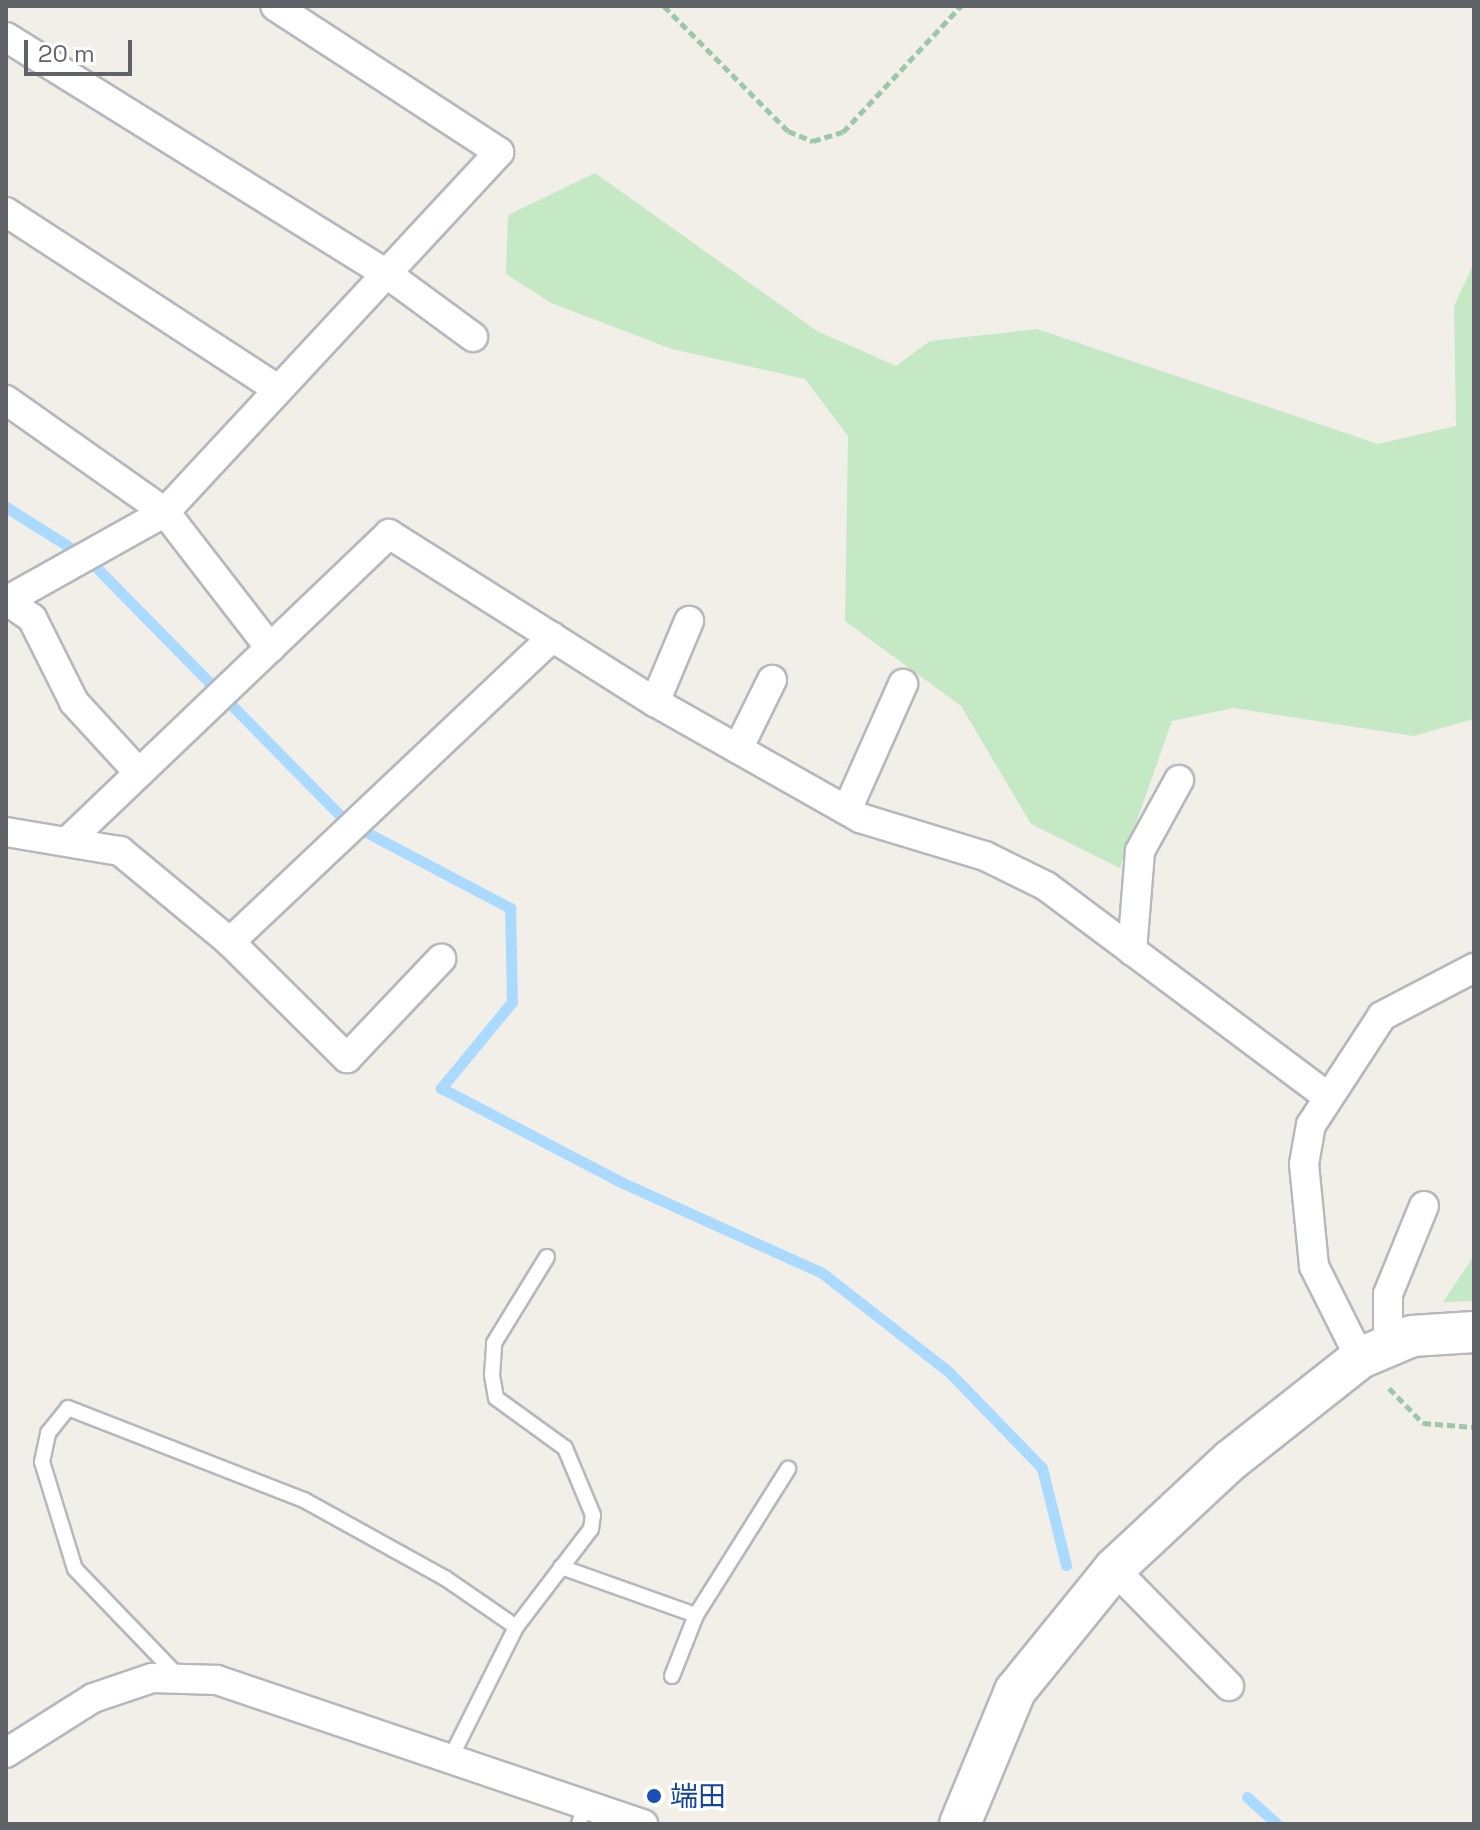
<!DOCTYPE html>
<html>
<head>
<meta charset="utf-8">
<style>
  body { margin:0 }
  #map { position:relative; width:1480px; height:1830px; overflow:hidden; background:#f1efe8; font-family:"Space Grotesk","Noto Sans JP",sans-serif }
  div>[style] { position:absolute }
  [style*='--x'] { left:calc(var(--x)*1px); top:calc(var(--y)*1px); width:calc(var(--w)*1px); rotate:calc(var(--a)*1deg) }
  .green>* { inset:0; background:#c5e8c5 }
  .stream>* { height:11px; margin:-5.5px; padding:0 5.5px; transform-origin:5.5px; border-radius:5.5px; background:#aadaff }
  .path>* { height:5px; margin-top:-2.5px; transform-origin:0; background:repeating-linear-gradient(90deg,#9cc7a9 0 8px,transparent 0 12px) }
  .roads { filter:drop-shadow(2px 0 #b5b8bc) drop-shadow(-2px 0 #b5b8bc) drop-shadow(0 2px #b5b8bc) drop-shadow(0 -2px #b5b8bc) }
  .lane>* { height:14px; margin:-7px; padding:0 7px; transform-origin:7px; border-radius:7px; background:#fff }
  .street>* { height:28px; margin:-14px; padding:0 14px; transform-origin:14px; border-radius:14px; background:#fff }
  .secondary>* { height:40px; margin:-20px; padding:0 20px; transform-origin:20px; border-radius:20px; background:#fff }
  .dots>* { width:22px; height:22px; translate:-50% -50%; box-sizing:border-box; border:4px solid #fff; border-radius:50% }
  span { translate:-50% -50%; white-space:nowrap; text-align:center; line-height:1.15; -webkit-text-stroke:6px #fff; paint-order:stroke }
  .transit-label { font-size:28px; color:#164399 }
  .left { translate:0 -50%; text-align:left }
  .frame { position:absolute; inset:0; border:8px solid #5f6368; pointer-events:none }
  .scale { position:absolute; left:24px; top:40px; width:108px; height:36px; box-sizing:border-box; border:4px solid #5f6368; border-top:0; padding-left:10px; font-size:24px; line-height:28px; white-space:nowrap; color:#5f6368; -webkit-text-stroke:6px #fff; paint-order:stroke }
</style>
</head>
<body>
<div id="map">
  <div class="green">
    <div style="clip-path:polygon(595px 173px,817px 331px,896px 366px,930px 341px,1037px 329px,1378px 444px,1456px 426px,1454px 306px,1474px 263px,1474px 719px,1413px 736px,1233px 708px,1172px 721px,1120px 868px,1031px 824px,961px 706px,845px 621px,848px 436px,805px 379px,672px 349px,551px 303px,506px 274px,508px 215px)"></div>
    <div style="clip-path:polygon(1474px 1256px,1474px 1301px,1443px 1302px)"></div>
  </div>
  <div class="stream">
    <div style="--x:6;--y:507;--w:96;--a:32.2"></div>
    <div style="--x:87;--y:558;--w:368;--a:45.5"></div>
    <div style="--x:345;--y:821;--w:187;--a:27.8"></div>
    <div style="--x:510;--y:908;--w:94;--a:88.8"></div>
    <div style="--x:512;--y:1002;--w:112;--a:129.5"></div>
    <div style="--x:441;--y:1088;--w:205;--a:27.6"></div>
    <div style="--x:623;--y:1183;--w:218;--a:24.3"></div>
    <div style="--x:822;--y:1273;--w:160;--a:37.9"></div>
    <div style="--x:948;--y:1371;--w:135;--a:45.9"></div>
    <div style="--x:1042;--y:1468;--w:100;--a:76.1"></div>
    <div style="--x:1247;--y:1797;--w:40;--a:42"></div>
  </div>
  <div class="path">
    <div style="--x:664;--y:6;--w:176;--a:45.2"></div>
    <div style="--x:788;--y:131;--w:27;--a:22"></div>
    <div style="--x:813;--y:141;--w:31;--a:-17"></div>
    <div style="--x:843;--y:132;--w:173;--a:-46.9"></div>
    <div style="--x:1389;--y:1388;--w:49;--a:45.8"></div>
    <div style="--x:1423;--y:1423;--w:51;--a:4.5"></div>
  </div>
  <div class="roads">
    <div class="lane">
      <div style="--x:561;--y:1567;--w:143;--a:19.6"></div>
      <div style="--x:672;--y:1676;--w:66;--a:-68.5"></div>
      <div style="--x:696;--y:1615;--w:173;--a:-57.8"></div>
      <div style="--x:180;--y:1678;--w:151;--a:-133.9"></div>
      <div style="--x:75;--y:1569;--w:112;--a:-107.1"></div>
      <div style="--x:42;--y:1462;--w:30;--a:-78"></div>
      <div style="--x:48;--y:1433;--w:32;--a:-51"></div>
      <div style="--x:68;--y:1408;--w:253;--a:21.3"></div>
      <div style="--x:304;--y:1500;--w:161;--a:29"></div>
      <div style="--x:445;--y:1578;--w:86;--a:34.6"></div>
      <div style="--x:450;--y:1759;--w:148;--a:-63.4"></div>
      <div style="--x:516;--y:1627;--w:123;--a:-52.6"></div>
      <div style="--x:591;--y:1529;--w:14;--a:-82"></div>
      <div style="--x:593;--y:1515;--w:73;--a:-112.7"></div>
      <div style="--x:565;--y:1448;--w:85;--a:-144.1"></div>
      <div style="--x:496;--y:1398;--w:23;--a:-100"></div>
      <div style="--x:492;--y:1375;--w:32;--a:-86"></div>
      <div style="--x:494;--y:1343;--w:101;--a:-58.4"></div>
      <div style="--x:579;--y:1824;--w:20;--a:-72"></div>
    </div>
    <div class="street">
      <div style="--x:6;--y:37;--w:452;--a:31.9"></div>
      <div style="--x:390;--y:276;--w:103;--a:36.3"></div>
      <div style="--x:6;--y:212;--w:325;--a:33.1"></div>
      <div style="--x:6;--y:400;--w:194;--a:35.2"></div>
      <div style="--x:165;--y:512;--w:172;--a:52.3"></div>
      <div style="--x:6;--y:600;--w:32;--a:35"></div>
      <div style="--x:32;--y:618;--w:94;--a:63.4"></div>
      <div style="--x:74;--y:702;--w:96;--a:47.5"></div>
      <div style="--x:6;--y:601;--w:182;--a:-29.2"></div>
      <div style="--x:165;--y:512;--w:491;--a:-47.1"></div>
      <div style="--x:499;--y:152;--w:267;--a:-146.9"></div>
      <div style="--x:655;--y:702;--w:88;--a:-67.2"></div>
      <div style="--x:738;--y:749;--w:77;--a:-63.8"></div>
      <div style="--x:847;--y:810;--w:138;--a:-66"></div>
      <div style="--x:6;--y:832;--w:116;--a:9.5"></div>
      <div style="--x:120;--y:851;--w:143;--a:39.6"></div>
      <div style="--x:230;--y:942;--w:165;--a:44.8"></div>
      <div style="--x:347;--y:1058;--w:137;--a:-46.5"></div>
      <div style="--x:70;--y:839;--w:441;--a:-43.7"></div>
      <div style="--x:389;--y:534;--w:315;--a:32.3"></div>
      <div style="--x:655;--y:702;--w:236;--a:29.5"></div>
      <div style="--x:860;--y:818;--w:131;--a:16.9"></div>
      <div style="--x:985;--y:856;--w:68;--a:26.2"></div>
      <div style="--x:1046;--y:886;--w:349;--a:36.8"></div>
      <div style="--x:230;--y:942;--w:444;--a:-43.4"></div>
      <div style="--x:1132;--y:951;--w:100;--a:-85.4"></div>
      <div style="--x:1140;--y:851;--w:81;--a:-61.2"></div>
      <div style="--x:1388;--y:1344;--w:50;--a:-90"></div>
      <div style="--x:1388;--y:1294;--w:95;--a:-67.8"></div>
      <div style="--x:1360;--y:1358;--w:103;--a:-116.6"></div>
      <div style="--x:1314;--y:1266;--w:102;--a:-95.6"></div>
      <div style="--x:1304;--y:1164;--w:40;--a:-80"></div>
      <div style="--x:1311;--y:1125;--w:130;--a:-56.9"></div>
      <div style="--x:1382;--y:1016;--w:104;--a:-27.6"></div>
      <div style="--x:1114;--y:1569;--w:164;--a:45.5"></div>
      <div style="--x:6;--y:1753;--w:103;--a:-32.3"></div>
      <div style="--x:93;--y:1698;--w:62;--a:-18.7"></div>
      <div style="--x:152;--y:1678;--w:65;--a:1.8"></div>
      <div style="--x:217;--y:1680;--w:450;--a:18.7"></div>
    </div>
    <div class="secondary">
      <div style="--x:960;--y:1824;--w:144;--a:-67.5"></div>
      <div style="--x:1015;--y:1691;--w:157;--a:-50.9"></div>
      <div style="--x:1114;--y:1569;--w:160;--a:-43"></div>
      <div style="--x:1231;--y:1460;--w:164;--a:-38.3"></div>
      <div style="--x:1360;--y:1358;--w:56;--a:-22.9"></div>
      <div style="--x:1412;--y:1336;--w:62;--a:-3.7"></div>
    </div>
  </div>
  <div class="dots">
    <div style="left:654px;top:1796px;background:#1a4fb4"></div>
  </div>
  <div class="transit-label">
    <span class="left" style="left:670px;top:1796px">端田</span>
  </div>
  <div class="frame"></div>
  <div class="scale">20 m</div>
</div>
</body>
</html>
